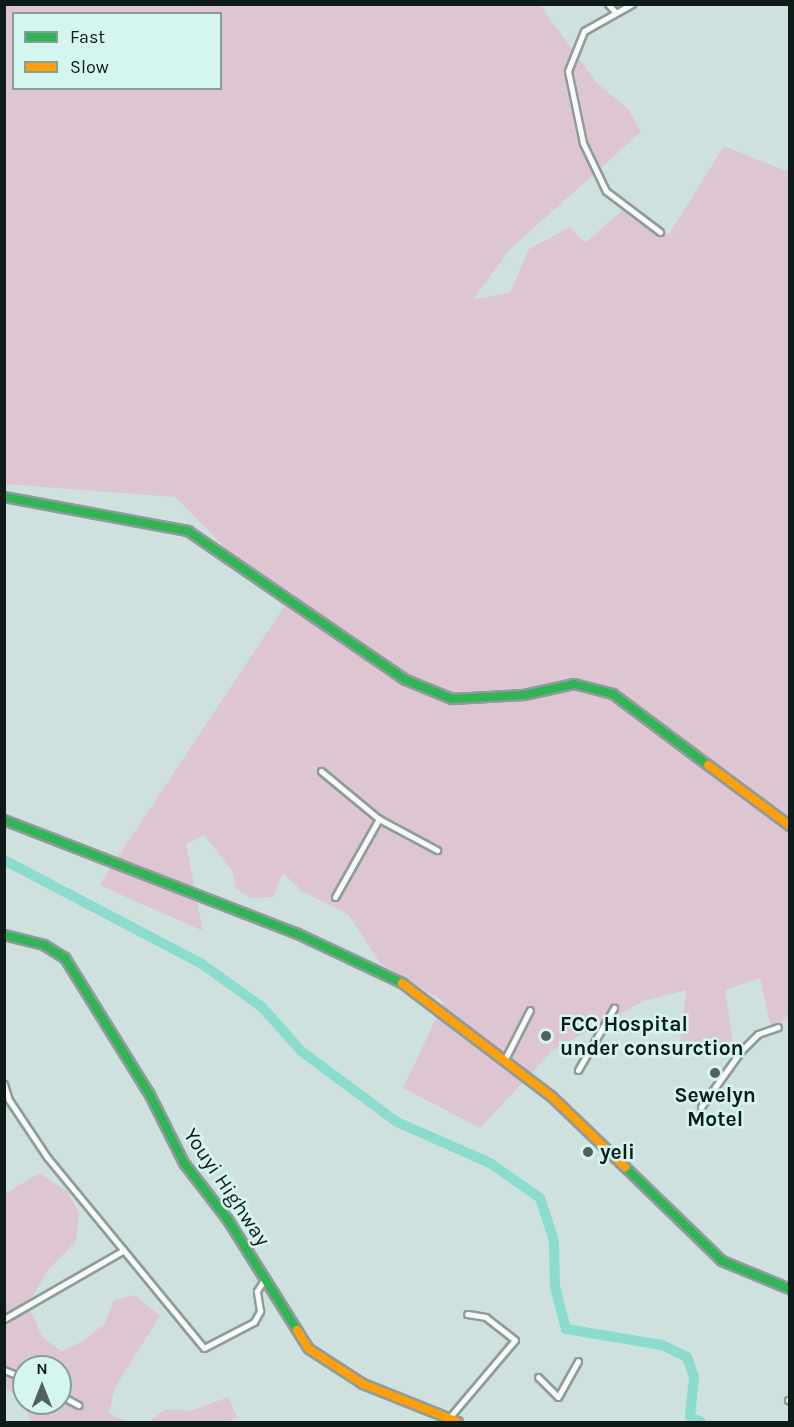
<!DOCTYPE html>
<html>
<head>
<meta charset="utf-8">
<style>
  body { margin:0 }
  #map { position:relative; width:794px; height:1427px; overflow:hidden; background:#cfe1de; font-family:Karla,sans-serif }
  div>[style] { position:absolute }
  [style*='--x'] { left:calc(var(--x)*1px); top:calc(var(--y)*1px); width:calc(var(--w)*1px); rotate:calc(var(--a)*1deg) }
  .green>* { inset:0; background:#ddc6d2 }
  .stream>* { height:1.5px; margin:-0.75px; padding:0 0.75px; transform-origin:0.75px; border-radius:0.75px; background:#8bdbcf }
  .river>* { height:10px; margin:-5px; padding:0 5px; transform-origin:5px; border-radius:5px; background:#8bdbcf }
  .roads { filter:drop-shadow(2px 0 #8e9c9a) drop-shadow(-2px 0 #8e9c9a) drop-shadow(0 2px #8e9c9a) drop-shadow(0 -2px #8e9c9a) }
  .street>* { height:5px; margin:-2.5px; padding:0 2.5px; transform-origin:2.5px; border-radius:2.5px; background:#f8fafa }
  .fast>* { height:8px; margin:-4px; padding:0 4px; transform-origin:4px; border-radius:4px; background:#30b455 }
  .slow>* { height:8px; margin:-4px; padding:0 4px; transform-origin:4px; border-radius:4px; background:#ff9f0a }
  .dots>* { width:16px; height:16px; translate:-50% -50%; box-sizing:border-box; border:3px solid #d5f6ef; border-radius:50% }
  span { translate:-50% -50%; white-space:nowrap; text-align:center; line-height:1.15; -webkit-text-stroke:5px #d5f6ef; paint-order:stroke }
  .poi-label { font-size:21px; color:#0f1b19; font-weight:700 }
  .left { translate:0 -50%; text-align:left }
  .street-label { font-size:21px; color:#0f1b19 }
  .frame { position:absolute; inset:0; border:6px solid #0f1b19; pointer-events:none }
  .legend { position:absolute; left:12px; top:12px; width:210px; height:78px; box-sizing:border-box; background:#d5f6ef; border:2px solid #869e99; margin:0; padding:8px 10px; list-style:none; font-size:18px; color:#0f1b19 }
  .legend li { display:flex; align-items:center; gap:12px; height:30px }
  .legend b { width:30px; border:2px solid #869e99 }
  .north { position:absolute; left:12px; top:1355px; width:60px; height:60px; box-sizing:border-box; background:#d5f6ef; border:2px solid #869e99; border-radius:50%; rotate:0deg; font-size:16px; font-weight:700; line-height:24px; text-align:center; color:#0f1b19 }
  .north::after { content:''; display:block; margin:auto; width:21px; height:27px; background:#52605e; clip-path:polygon(50% 0,100% 100%,50% 72%,0 100%) }
</style>
</head>
<body>
<div id="map">
  <div class="green">
    <div style="clip-path:polygon(evenodd,4px 5px,540px 5px,597px 83px,628px 109px,641px 132px,509px 250px,474px 299px,510px 293px,529px 249px,570px 227px,585px 243px,625px 208px,669px 234px,724px 146px,789px 172px,789px 1017px,771px 1028px,760px 978px,725px 990px,734px 1048px,680px 1044px,686px 990px,644px 1001px,553px 1050px,480px 1128px,403px 1088px,444px 1002px,380px 963px,348px 914px,303px 892px,283px 873px,273px 897px,251px 898px,236px 889px,232px 871px,204px 835px,186px 844px,203px 931px,99px 885px,284px 607px,175px 497px,5px 484px,4px 5px,14px 14px,220px 14px,220px 88px,14px 88px,14px 14px)"></div>
    <div style="clip-path:polygon(evenodd,39px 1173px,67px 1191px,79px 1213px,76px 1241px,48px 1270px,28px 1304px,42px 1337px,61px 1351px,83px 1341px,105px 1323px,114px 1300px,135px 1295px,160px 1316px,115px 1387px,109px 1413px,126px 1422px,31px 1422px,21px 1398px,5px 1388px,5px 1194px,39px 1173px,24px 1367px,60px 1367px,60px 1403px,24px 1403px,24px 1367px)"></div>
    <div style="clip-path:polygon(228px 1397px,237px 1417px,227px 1422px,148px 1422px,166px 1409px,191px 1411px)"></div>
  </div>
  <div class="stream">
    <div style="--x:787;--y:1012;--w:5;--a:-53"></div>
  </div>
  <div class="river">
    <div style="--x:4;--y:860;--w:224;--a:27.7"></div>
    <div style="--x:202;--y:964;--w:75;--a:35.8"></div>
    <div style="--x:263;--y:1008;--w:57;--a:48.5"></div>
    <div style="--x:301;--y:1051;--w:119;--a:36.5"></div>
    <div style="--x:397;--y:1122;--w:102;--a:23.8"></div>
    <div style="--x:490;--y:1163;--w:61;--a:35"></div>
    <div style="--x:540;--y:1198;--w:45;--a:72"></div>
    <div style="--x:554;--y:1241;--w:46;--a:88.8"></div>
    <div style="--x:555;--y:1287;--w:43;--a:75.3"></div>
    <div style="--x:566;--y:1329;--w:97;--a:9.5"></div>
    <div style="--x:662;--y:1345;--w:28;--a:26"></div>
    <div style="--x:687;--y:1357;--w:21;--a:71"></div>
    <div style="--x:694;--y:1377;--w:40;--a:95.7"></div>
    <div style="--x:690;--y:1417;--w:12;--a:24"></div>
  </div>
  <div class="roads">
    <div class="street">
      <div style="--x:608;--y:4;--w:12;--a:48"></div>
      <div style="--x:632;--y:4;--w:55;--a:150.6"></div>
      <div style="--x:584;--y:31;--w:43;--a:111.8"></div>
      <div style="--x:568;--y:71;--w:74;--a:78.2"></div>
      <div style="--x:583;--y:143;--w:53;--a:64.4"></div>
      <div style="--x:606;--y:191;--w:68;--a:37.2"></div>
      <div style="--x:321;--y:771;--w:75;--a:39.6"></div>
      <div style="--x:379;--y:819;--w:66;--a:28.1"></div>
      <div style="--x:335;--y:897;--w:90;--a:-60.6"></div>
      <div style="--x:504;--y:1061;--w:57;--a:-63"></div>
      <div style="--x:578;--y:1070;--w:72;--a:-59.9"></div>
      <div style="--x:4;--y:1084;--w:17;--a:73"></div>
      <div style="--x:9;--y:1100;--w:69;--a:56.3"></div>
      <div style="--x:47;--y:1157;--w:247;--a:50.6"></div>
      <div style="--x:204;--y:1348;--w:56;--a:-27.5"></div>
      <div style="--x:254;--y:1322;--w:13;--a:-61"></div>
      <div style="--x:260;--y:1311;--w:20;--a:-99"></div>
      <div style="--x:257;--y:1291;--w:15;--a:-58"></div>
      <div style="--x:701;--y:1107;--w:69;--a:-54.5"></div>
      <div style="--x:741;--y:1051;--w:24;--a:-45"></div>
      <div style="--x:758;--y:1034;--w:21;--a:-19"></div>
      <div style="--x:4;--y:1319;--w:138;--a:-29.9"></div>
      <div style="--x:4;--y:1370;--w:22;--a:22"></div>
      <div style="--x:538;--y:1377;--w:28;--a:45"></div>
      <div style="--x:558;--y:1397;--w:41;--a:-60.9"></div>
      <div style="--x:60;--y:1395;--w:21;--a:29"></div>
      <div style="--x:788;--y:1400;--w:2;--a:27"></div>
      <div style="--x:449;--y:1418;--w:102;--a:-49.8"></div>
      <div style="--x:515;--y:1340;--w:37;--a:-142"></div>
      <div style="--x:486;--y:1317;--w:19;--a:-171"></div>
    </div>
    <div class="fast">
      <div style="--x:4;--y:497;--w:187;--a:10.5"></div>
      <div style="--x:188;--y:531;--w:264;--a:34.4"></div>
      <div style="--x:406;--y:680;--w:50;--a:22.4"></div>
      <div style="--x:452;--y:699;--w:72;--a:-3.2"></div>
      <div style="--x:524;--y:695;--w:51;--a:-12.4"></div>
      <div style="--x:574;--y:684;--w:40;--a:14.4"></div>
      <div style="--x:613;--y:694;--w:119;--a:36.8"></div>
      <div style="--x:4;--y:820;--w:313;--a:21.2"></div>
      <div style="--x:296;--y:933;--w:117;--a:25.3"></div>
      <div style="--x:4;--y:935;--w:41;--a:14"></div>
      <div style="--x:44;--y:945;--w:25;--a:32"></div>
      <div style="--x:65;--y:958;--w:161;--a:58.2"></div>
      <div style="--x:150;--y:1095;--w:76;--a:63.4"></div>
      <div style="--x:184;--y:1163;--w:72;--a:52.3"></div>
      <div style="--x:228;--y:1220;--w:130;--a:57.9"></div>
      <div style="--x:625;--y:1167;--w:135;--a:44.1"></div>
      <div style="--x:722;--y:1261;--w:74;--a:22.4"></div>
    </div>
    <div class="slow">
      <div style="--x:708;--y:765;--w:102;--a:36.6"></div>
      <div style="--x:402;--y:983;--w:187;--a:37.2"></div>
      <div style="--x:551;--y:1096;--w:103;--a:43.8"></div>
      <div style="--x:297;--y:1330;--w:22;--a:58"></div>
      <div style="--x:309;--y:1349;--w:64;--a:32.9"></div>
      <div style="--x:363;--y:1384;--w:102;--a:21.8"></div>
    </div>
  </div>
  <div class="dots">
    <div style="left:546px;top:1036px;background:#52605e"></div>
    <div style="left:715px;top:1073px;background:#52605e"></div>
    <div style="left:588px;top:1152px;background:#52605e"></div>
  </div>
  <div class="poi-label">
    <span class="left" style="left:560px;top:1036px">FCC Hospital<br>under consurction</span>
    <span style="left:715px;top:1107px">Sewelyn<br>Motel</span>
    <span class="left" style="left:600px;top:1152px">yeli</span>
  </div>
  <div class="street-label">
    <span style="left:227px;top:1187px;rotate:56deg">Youyi Highway</span>
  </div>
  <div class="frame"></div>
  <ul class="legend">
  <li><b style="height:8px;background:#30b455"></b>Fast</li>
  <li><b style="height:8px;background:#ff9f0a"></b>Slow</li>
  </ul>
  <div class="north">N</div>
</div>
</body>
</html>
